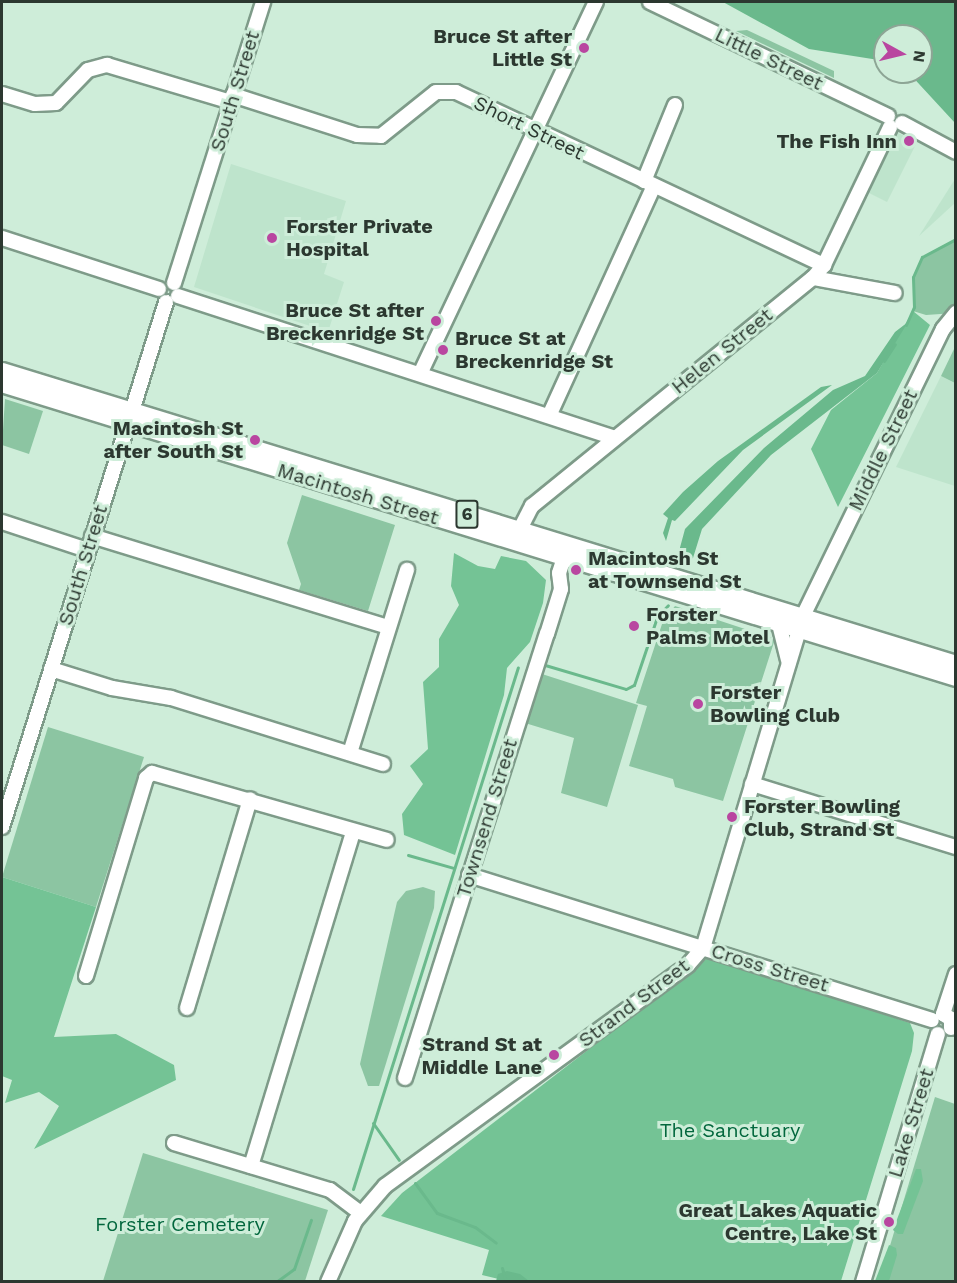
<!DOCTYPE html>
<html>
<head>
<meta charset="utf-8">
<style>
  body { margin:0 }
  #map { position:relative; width:957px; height:1283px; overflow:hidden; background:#ceedd9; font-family:"Work Sans",sans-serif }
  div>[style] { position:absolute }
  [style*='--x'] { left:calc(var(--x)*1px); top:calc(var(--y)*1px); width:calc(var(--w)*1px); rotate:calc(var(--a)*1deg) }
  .built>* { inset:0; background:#bee4cc }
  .green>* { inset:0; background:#8cc5a2 }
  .forest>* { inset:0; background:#74c395 }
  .water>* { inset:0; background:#6ab98c }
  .stream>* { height:3px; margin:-1.5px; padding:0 1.5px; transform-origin:1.5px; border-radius:1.5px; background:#6ab98c }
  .roads { filter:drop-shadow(2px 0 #7e9b89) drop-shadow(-2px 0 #7e9b89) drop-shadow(0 2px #7e9b89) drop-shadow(0 -2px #7e9b89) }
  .minor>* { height:14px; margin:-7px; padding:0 7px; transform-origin:7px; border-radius:7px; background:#fff }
  .major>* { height:16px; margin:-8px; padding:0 8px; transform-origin:8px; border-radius:8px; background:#fff }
  .dots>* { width:16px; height:16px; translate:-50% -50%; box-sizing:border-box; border:3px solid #ceedd9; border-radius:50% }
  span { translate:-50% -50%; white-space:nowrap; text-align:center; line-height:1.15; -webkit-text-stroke:6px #ceedd9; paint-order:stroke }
  .shield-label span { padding:2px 4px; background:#ceedd9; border:2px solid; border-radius:4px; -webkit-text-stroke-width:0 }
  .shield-label { font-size:18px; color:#2c3830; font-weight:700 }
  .poi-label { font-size:20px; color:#2c3830; font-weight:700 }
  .right { translate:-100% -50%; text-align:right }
  .left { translate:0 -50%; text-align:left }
  .street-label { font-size:20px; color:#2c3830 }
  .park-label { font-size:20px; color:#02673d }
  .frame { position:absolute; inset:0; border:3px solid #2c3830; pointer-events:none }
  .north { position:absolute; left:873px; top:24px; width:60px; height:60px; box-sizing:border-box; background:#ceedd9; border:2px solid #8da595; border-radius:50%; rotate:98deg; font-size:16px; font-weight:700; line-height:24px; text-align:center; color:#2c3830 }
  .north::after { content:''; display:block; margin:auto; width:21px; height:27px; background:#b946a0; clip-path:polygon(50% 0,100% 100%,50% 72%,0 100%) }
</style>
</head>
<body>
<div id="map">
  <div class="built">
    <div style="clip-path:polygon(896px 132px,917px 142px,887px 202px,867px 192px)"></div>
    <div style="clip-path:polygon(231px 164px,346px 201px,324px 274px,344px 282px,328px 332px,194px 287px)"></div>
    <div style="clip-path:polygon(955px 179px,955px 203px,919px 236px)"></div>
    <div style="clip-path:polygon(941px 376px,955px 383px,955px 486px,896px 467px)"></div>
  </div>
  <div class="green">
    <div style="clip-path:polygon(747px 30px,834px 71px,834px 78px,736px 31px)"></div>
    <div style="clip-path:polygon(955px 239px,955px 313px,926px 315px,913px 311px,913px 277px,922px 257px)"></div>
    <div style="clip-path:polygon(955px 347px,956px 383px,955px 383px,941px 376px)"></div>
    <div style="clip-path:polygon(5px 399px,43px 411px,29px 454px,2px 445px)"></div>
    <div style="clip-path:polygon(302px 495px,395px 525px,368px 611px,299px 590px,301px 584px,287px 543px)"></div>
    <div style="clip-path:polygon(675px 606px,775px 639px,723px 801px,675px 787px,673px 779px,629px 766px,647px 706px,636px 703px,663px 621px)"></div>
    <div style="clip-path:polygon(542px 674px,638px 705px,607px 807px,561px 793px,574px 738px,525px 723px)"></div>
    <div style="clip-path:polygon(48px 727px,144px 757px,96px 907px,2px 877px)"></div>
    <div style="clip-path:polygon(423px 887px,435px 891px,434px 908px,379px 1086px,368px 1086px,360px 1064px,397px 902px,406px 891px)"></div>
    <div style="clip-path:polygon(935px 1097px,955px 1104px,955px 1281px,879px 1282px)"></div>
    <div style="clip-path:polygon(143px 1153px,328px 1210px,305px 1281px,103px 1281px)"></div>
  </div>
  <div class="forest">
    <div style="clip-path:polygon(913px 311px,930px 325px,838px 507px,811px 449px,831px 410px,877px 373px)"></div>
    <div style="clip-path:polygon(454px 553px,478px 566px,495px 569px,501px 556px,526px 561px,546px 580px,543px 603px,530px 642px,507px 668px,504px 695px,455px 855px,404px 835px,402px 814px,423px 784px,410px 766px,428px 749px,423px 682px,439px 667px,439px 639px,459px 605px,451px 586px)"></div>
    <div style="clip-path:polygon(2px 877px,96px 907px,54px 1037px,116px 1034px,174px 1065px,176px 1080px,34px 1149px,59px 1106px,39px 1092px,5px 1103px,12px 1080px,2px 1076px)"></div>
    <div style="clip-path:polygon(710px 956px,910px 1023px,914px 1033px,912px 1051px,841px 1281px,507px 1281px,482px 1275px,489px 1250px,381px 1216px,402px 1193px)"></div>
    <div style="clip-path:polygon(916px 1169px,921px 1169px,923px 1181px,903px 1234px,898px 1234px,893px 1230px)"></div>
    <div style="clip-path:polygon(889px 1245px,896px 1248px,897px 1255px,889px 1281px,875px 1281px)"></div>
  </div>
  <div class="water">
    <div style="clip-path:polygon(723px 2px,955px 2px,955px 123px,908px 72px,921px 72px,921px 36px,885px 36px,885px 61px,809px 49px)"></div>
    <div style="clip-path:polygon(908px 322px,877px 373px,771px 455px,702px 529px,693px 558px,688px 561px,678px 555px,685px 529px,764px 448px,833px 390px,865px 376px,895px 332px)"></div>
    <div style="clip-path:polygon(832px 385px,743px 450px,675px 521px,672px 520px,666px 541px,663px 533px,668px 518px,663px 514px,683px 492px,718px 461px,821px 387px)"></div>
    <div style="clip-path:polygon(507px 1271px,520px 1274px,529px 1281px,496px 1281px,498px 1274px)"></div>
  </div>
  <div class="stream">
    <div style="--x:906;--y:325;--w:20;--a:-66"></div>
    <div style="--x:914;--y:307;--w:30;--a:-92"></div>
    <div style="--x:913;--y:277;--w:22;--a:-66"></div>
    <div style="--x:922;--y:257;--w:38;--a:-28"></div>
    <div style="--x:884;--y:361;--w:20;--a:-57"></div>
    <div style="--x:545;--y:665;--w:84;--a:16.5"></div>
    <div style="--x:626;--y:689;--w:9;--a:-27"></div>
    <div style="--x:634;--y:685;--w:72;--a:-71.3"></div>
    <div style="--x:657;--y:617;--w:16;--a:-47"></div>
    <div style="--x:408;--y:855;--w:48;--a:15.8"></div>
    <div style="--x:373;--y:1123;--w:45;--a:54.9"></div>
    <div style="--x:415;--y:1183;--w:37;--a:54"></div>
    <div style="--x:437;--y:1213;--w:40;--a:20.2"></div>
    <div style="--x:475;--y:1227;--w:26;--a:37"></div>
    <div style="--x:353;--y:1189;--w:547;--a:-72.46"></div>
    <div style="--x:502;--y:1268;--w:15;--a:74"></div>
    <div style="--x:276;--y:1282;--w:22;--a:-36"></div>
    <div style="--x:294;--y:1269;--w:52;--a:-70.9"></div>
  </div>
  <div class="roads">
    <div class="minor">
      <div style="--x:650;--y:2;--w:264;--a:25.6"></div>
      <div style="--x:2;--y:94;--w:34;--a:17"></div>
      <div style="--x:35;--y:104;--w:21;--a:-3"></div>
      <div style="--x:56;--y:103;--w:46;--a:-45.9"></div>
      <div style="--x:88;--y:70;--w:20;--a:-15"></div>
      <div style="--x:107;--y:65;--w:129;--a:16.6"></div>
      <div style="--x:233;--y:95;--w:130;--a:17.9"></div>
      <div style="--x:357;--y:135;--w:24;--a:2"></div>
      <div style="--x:381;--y:136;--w:70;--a:-38.7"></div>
      <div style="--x:436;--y:92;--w:20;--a:0"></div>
      <div style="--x:456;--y:92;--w:407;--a:25.2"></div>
      <div style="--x:902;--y:123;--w:61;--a:28.2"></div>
      <div style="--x:644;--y:181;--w:82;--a:-67.8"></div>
      <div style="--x:2;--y:238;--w:165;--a:18"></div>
      <div style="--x:813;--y:278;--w:83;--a:10.4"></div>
      <div style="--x:174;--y:283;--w:295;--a:-72.4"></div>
      <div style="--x:178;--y:296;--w:459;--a:18"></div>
      <div style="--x:420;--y:374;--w:412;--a:-64.7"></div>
      <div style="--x:549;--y:416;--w:253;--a:-65.5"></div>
      <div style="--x:2;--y:522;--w:89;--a:18.2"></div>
      <div style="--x:92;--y:536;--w:309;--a:17.1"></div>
      <div style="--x:516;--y:537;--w:35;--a:-63"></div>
      <div style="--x:532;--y:506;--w:362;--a:-39.1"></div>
      <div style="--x:813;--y:278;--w:17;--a:-50"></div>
      <div style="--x:824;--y:265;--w:153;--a:-64.4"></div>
      <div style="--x:779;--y:624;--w:37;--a:76"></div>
      <div style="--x:51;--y:669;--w:64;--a:17.3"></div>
      <div style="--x:112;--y:688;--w:60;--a:9.6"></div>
      <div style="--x:171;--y:698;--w:222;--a:17.3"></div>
      <div style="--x:350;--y:753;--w:192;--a:-72.7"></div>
      <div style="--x:752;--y:784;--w:214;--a:17.2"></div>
      <div style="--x:2;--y:827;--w:550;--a:-72.65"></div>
      <div style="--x:469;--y:875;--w:485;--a:17.4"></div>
      <div style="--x:86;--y:976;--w:207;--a:-73.1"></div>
      <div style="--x:146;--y:778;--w:8;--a:-40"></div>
      <div style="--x:152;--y:773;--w:244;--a:15.9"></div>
      <div style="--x:187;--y:1008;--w:218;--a:-73.2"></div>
      <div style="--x:943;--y:1014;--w:42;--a:-72"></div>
      <div style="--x:943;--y:1014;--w:9;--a:32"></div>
      <div style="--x:951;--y:1019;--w:9;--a:90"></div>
      <div style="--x:405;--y:1078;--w:466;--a:-72.3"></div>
      <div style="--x:547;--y:634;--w:47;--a:-72.7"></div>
      <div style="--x:561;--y:589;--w:16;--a:-97"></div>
      <div style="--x:559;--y:573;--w:16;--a:-72"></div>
      <div style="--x:174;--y:1143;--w:163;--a:16.8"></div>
      <div style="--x:330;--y:1190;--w:38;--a:37"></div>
      <div style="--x:251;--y:1166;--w:349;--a:-73"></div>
      <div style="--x:328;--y:1282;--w:67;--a:-66.1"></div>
      <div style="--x:355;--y:1221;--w:46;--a:-49.4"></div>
      <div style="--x:385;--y:1186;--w:375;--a:-36.1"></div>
      <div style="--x:688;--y:965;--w:23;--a:-49"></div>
      <div style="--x:703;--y:948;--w:347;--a:-73.2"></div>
      <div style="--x:803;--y:616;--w:319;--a:-64"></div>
      <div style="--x:943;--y:329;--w:21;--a:-51"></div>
      <div style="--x:863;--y:1282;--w:259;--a:-73.2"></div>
    </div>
    <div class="major">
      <div style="--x:2;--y:371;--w:998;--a:17.07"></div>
      <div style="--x:2;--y:384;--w:998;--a:17.13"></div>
    </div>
  </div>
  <div class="dots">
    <div style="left:584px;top:48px;background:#b946a0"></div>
    <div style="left:909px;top:141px;background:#b946a0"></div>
    <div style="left:272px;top:238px;background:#b946a0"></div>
    <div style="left:436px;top:321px;background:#b946a0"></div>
    <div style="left:443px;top:350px;background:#b946a0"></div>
    <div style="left:255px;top:440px;background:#b946a0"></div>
    <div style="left:576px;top:570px;background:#b946a0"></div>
    <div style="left:634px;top:626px;background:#b946a0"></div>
    <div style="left:698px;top:704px;background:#b946a0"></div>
    <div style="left:732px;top:817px;background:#b946a0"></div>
    <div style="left:554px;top:1055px;background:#b946a0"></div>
    <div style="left:889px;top:1222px;background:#b946a0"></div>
  </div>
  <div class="shield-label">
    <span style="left:467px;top:514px">6</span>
  </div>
  <div class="poi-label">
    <span class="right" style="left:572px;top:48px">Bruce St after<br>Little St</span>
    <span class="right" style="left:897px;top:141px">The Fish Inn</span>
    <span class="left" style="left:286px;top:238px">Forster Private<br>Hospital</span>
    <span class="right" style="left:424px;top:322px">Bruce St after<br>Breckenridge St</span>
    <span class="left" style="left:455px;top:350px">Bruce St at<br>Breckenridge St</span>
    <span class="right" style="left:243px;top:440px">Macintosh St<br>after South St</span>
    <span class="left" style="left:588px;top:570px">Macintosh St<br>at Townsend St</span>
    <span class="left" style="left:646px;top:626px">Forster<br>Palms Motel</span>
    <span class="left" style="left:710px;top:704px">Forster<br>Bowling Club</span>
    <span class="left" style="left:744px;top:818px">Forster Bowling<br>Club, Strand St</span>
    <span class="right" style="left:542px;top:1056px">Strand St at<br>Middle Lane</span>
    <span class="right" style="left:877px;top:1222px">Great Lakes Aquatic<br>Centre, Lake St</span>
  </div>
  <div class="street-label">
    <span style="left:769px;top:59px;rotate:26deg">Little Street</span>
    <span style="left:235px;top:91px;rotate:-73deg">South Street</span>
    <span style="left:529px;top:128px;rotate:26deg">Short Street</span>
    <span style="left:722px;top:351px;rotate:-39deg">Helen Street</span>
    <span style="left:883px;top:450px;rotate:-64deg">Middle Street</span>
    <span style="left:358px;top:494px;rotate:17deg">Macintosh Street</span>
    <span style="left:83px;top:565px;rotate:-73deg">South Street</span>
    <span style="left:487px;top:818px;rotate:-73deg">Townsend Street</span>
    <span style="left:770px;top:968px;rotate:17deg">Cross Street</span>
    <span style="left:634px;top:1003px;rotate:-37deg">Strand Street</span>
    <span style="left:911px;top:1123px;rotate:-73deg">Lake Street</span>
  </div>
  <div class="park-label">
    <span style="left:730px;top:1130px">The Sanctuary</span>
    <span style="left:180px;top:1224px">Forster Cemetery</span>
  </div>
  <div class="frame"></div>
  <div class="north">N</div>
</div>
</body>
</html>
